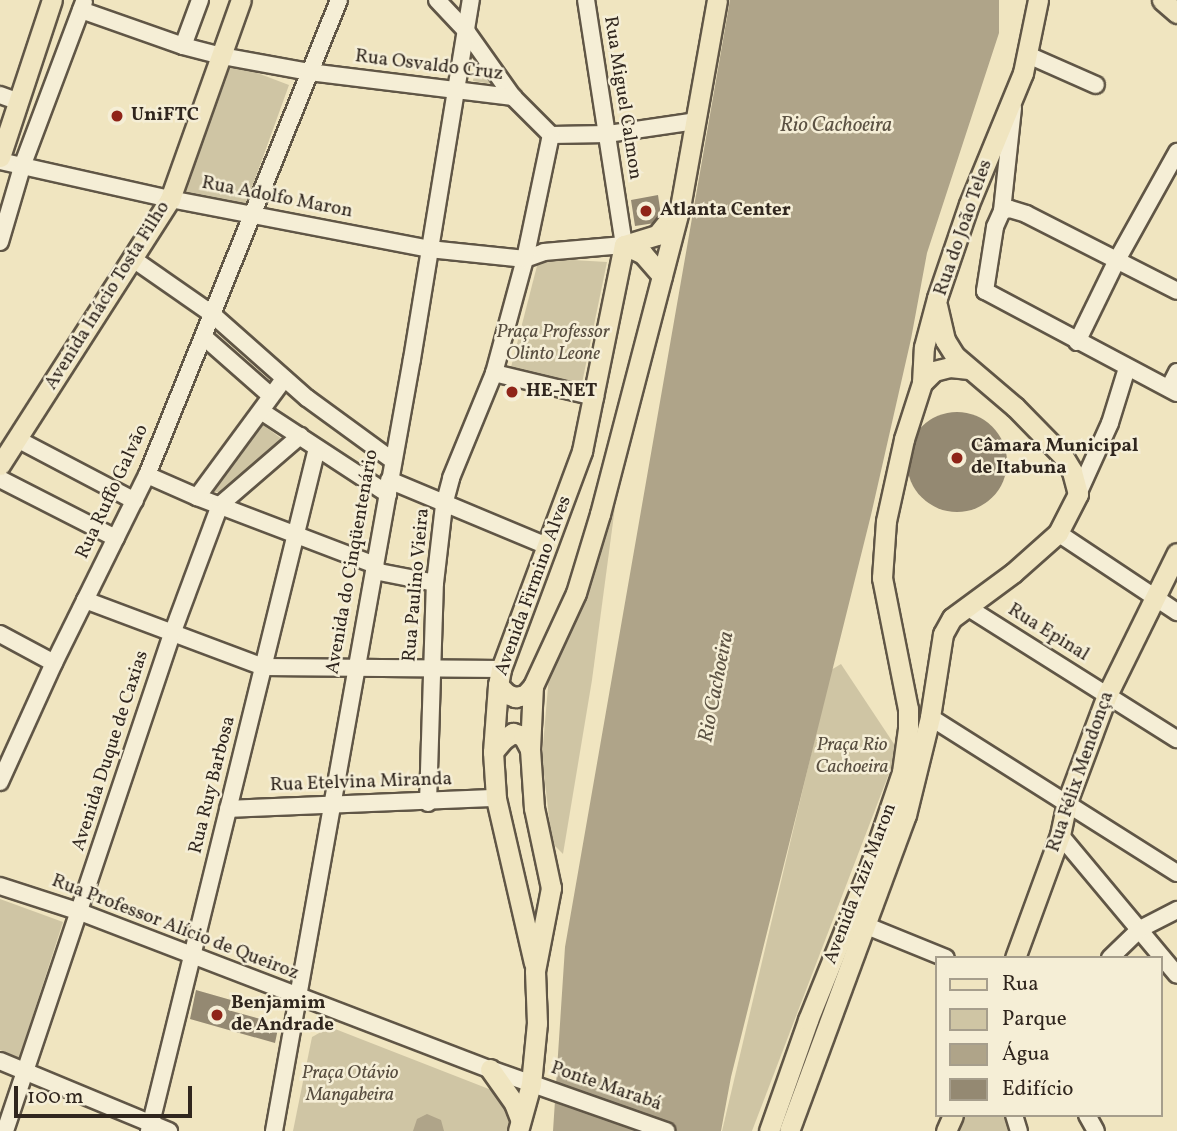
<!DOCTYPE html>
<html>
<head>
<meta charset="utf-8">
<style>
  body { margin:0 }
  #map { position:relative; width:1177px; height:1131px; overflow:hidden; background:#f0e5c0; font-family:Vollkorn,serif }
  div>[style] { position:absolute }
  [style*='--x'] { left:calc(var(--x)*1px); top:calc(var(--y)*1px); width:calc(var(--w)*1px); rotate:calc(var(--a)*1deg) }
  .green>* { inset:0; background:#cfc5a4 }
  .water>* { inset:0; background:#afa489 }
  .building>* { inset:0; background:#948972 }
  .round { border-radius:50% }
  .roads { filter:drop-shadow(2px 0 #605646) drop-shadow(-2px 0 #605646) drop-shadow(0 2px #605646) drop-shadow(0 -2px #605646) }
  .minor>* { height:16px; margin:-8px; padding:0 8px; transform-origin:8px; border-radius:8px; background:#f5eed6 }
  .major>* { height:19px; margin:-9.5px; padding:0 9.5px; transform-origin:9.5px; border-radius:9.5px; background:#f0e5c0 }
  .dots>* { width:19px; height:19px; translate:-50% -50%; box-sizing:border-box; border:4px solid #f5eed6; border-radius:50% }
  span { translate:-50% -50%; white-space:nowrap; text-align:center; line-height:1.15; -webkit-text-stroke:5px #f5eed6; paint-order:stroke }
  .street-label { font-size:19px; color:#30261e }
  .poi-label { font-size:19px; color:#30261e; font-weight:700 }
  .left { translate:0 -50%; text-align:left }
  .park-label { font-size:19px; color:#584e40; font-style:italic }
  .water-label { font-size:21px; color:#5c5243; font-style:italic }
  .legend { position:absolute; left:935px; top:956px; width:228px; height:161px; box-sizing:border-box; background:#f5eed6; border:2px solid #a69e8c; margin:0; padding:9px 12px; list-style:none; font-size:21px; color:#30261e }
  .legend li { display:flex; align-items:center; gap:14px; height:35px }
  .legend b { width:35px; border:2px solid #a69e8c }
  .scale { position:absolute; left:14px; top:1086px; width:178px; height:32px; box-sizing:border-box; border:4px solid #30261e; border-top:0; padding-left:9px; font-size:21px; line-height:24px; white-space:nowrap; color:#30261e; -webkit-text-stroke:5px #f5eed6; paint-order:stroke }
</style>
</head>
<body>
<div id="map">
  <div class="green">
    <div style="clip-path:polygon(477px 55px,498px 85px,473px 81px)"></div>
    <div style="clip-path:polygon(228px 62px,289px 85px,245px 207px,182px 192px)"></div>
    <div style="clip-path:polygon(539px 258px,607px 262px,581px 388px,510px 371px)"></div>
    <div style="clip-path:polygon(263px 425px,286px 442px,222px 492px,214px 492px,214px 484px)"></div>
    <div style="clip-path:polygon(615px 507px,592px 680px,563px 854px,552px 843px,542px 757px,549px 675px)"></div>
    <div style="clip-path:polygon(841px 664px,898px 750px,752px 1131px,722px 1131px,831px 670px)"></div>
    <div style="clip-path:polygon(0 899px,63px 922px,19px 1058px,0 1050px)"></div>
    <div style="clip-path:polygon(330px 1027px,494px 1091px,511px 1115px,508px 1131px,293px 1131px,312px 1037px)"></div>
    <div style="clip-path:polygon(963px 1115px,1007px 1115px,1012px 1131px,956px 1131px)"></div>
  </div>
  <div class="water">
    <div style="clip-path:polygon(730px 0,999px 0,999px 33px,927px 253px,911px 339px,871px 515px,731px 1077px,721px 1131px,553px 1131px,565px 947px)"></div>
    <div style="clip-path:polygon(427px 1114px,441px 1120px,444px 1131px,413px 1131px,417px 1119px)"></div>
  </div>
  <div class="building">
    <div style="clip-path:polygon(658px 195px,662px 222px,635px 226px,631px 200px)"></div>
    <div class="round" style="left:907px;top:412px;width:100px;height:100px"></div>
    <div style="clip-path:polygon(196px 990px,231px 1000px,228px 1010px,279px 1024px,275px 1043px,190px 1019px)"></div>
  </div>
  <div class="roads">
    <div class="minor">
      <div style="--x:437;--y:0;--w:44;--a:46.8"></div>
      <div style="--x:467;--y:32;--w:80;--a:54.7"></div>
      <div style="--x:513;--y:97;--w:54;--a:45"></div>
      <div style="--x:551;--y:135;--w:57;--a:-1"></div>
      <div style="--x:608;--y:134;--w:89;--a:-8.4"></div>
      <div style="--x:81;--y:10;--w:108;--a:19.4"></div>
      <div style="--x:183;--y:46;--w:40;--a:14.4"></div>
      <div style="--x:222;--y:56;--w:88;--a:10.4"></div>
      <div style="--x:309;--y:72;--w:206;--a:7"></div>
      <div style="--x:183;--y:46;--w:49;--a:-69.7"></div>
      <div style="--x:1028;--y:55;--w:74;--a:23.8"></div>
      <div style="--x:0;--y:95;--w:20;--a:20"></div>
      <div style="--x:1013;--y:108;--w:104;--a:96.1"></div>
      <div style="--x:1002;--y:211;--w:17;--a:114"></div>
      <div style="--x:995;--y:227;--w:65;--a:98.9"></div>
      <div style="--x:985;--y:291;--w:217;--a:28"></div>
      <div style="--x:0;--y:161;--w:174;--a:12.6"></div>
      <div style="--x:170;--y:199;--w:264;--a:10.9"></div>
      <div style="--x:429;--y:249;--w:97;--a:5.9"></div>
      <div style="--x:525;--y:259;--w:20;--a:-20"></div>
      <div style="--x:544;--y:252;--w:80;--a:-5"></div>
      <div style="--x:624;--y:245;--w:248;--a:-98.8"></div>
      <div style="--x:1002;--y:211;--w:8;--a:-14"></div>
      <div style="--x:1010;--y:209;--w:17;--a:17"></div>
      <div style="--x:1026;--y:214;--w:169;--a:27"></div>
      <div style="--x:0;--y:242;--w:81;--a:-73.6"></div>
      <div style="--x:23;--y:164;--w:173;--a:-69.4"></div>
      <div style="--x:133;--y:259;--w:96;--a:34.8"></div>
      <div style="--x:212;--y:314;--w:127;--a:41.5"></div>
      <div style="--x:307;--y:398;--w:105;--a:36.1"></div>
      <div style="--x:204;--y:337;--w:89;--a:41.4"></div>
      <div style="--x:1077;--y:342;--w:91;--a:-64"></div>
      <div style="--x:1117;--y:260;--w:124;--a:-60.9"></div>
      <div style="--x:494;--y:373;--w:104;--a:13.4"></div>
      <div style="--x:1169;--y:388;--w:18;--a:-63"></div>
      <div style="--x:261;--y:411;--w:152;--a:33.2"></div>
      <div style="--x:17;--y:439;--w:133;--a:27.7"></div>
      <div style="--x:147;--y:475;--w:55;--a:23.7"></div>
      <div style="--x:197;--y:497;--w:191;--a:20.9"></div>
      <div style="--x:0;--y:479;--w:130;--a:27"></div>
      <div style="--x:389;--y:480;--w:171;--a:22.7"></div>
      <div style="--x:1078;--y:494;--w:78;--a:-65.7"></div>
      <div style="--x:1110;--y:423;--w:58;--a:-72.8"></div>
      <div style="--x:197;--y:497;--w:147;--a:-53.6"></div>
      <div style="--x:1058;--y:533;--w:143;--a:33.6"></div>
      <div style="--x:374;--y:571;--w:62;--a:11.1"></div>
      <div style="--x:85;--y:600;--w:190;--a:20.6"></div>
      <div style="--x:263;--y:667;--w:238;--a:0.5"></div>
      <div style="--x:967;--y:607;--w:248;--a:32.2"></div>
      <div style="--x:0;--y:634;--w:61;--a:28.2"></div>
      <div style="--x:930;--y:717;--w:292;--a:32.3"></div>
      <div style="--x:0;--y:782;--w:131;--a:-65.6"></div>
      <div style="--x:54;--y:663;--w:210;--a:-63.7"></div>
      <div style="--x:147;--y:475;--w:512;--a:-67.99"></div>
      <div style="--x:428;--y:803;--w:220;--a:-88.2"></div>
      <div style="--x:435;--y:583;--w:79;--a:-83.4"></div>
      <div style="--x:444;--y:505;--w:28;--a:-75"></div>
      <div style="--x:451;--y:478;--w:113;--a:-67.7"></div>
      <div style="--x:494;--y:373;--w:118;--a:-74.8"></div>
      <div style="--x:525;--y:259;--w:127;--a:-78.2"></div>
      <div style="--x:228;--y:809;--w:268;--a:-2.4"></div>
      <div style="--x:1060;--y:835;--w:182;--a:50.1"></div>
      <div style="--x:0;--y:886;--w:84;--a:18"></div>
      <div style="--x:80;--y:912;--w:439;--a:21"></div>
      <div style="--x:490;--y:1069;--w:187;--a:19.4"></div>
      <div style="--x:867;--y:926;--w:85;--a:22.1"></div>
      <div style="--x:1110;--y:958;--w:42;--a:-44"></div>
      <div style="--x:1140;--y:929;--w:42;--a:-27.2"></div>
      <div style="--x:0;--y:1061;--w:183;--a:22.5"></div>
      <div style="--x:1014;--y:1115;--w:17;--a:73"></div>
      <div style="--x:1087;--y:1115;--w:18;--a:61"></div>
      <div style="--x:5;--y:1131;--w:524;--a:-71.43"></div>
      <div style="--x:172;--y:634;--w:138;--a:-69.6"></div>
      <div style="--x:220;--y:505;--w:106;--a:-40.8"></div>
      <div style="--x:149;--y:1131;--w:703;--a:-76.18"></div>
      <div style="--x:274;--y:1131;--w:784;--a:-79.87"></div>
      <div style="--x:412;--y:359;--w:364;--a:-80.7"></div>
    </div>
    <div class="major">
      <div style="--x:1162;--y:0;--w:20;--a:41"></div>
      <div style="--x:0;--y:157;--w:165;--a:-71.7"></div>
      <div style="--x:624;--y:245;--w:34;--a:-17"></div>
      <div style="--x:657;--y:235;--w:26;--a:-51"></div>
      <div style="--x:624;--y:245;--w:21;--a:25"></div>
      <div style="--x:643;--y:254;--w:29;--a:49"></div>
      <div style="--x:922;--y:383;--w:17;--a:-45"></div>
      <div style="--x:934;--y:371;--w:16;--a:-14"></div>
      <div style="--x:950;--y:367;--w:19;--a:6"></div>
      <div style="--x:0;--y:465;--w:316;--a:-57.4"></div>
      <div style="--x:170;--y:199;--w:211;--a:-70.4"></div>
      <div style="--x:498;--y:685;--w:13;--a:45"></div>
      <div style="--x:507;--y:694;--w:9;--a:21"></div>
      <div style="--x:515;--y:697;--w:10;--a:-11"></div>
      <div style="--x:525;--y:695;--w:12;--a:-48"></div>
      <div style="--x:493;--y:752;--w:17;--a:-50"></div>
      <div style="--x:504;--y:739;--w:11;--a:-34"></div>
      <div style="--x:513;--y:733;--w:10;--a:17"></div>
      <div style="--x:523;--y:736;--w:15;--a:62"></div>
      <div style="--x:1015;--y:958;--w:131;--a:-69.9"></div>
      <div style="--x:1060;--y:835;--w:34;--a:-78"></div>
      <div style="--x:1067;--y:802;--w:114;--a:-69.5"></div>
      <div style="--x:1107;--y:695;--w:158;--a:-63.8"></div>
      <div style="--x:534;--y:963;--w:169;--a:-103"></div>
      <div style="--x:496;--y:798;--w:46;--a:-93.7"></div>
      <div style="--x:493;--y:752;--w:67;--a:-85.7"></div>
      <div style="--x:498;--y:685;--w:16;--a:-79"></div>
      <div style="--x:501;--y:669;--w:233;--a:-69.6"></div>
      <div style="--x:582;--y:451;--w:210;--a:-78.5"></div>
      <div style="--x:490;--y:1069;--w:42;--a:54.8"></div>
      <div style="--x:514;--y:1103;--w:17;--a:69"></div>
      <div style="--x:518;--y:1131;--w:49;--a:-74.5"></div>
      <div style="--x:531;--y:1084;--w:61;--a:-84.4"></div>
      <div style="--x:537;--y:1023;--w:52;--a:-92.2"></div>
      <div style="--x:535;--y:971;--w:85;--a:-79.1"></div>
      <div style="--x:551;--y:888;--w:82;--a:-102"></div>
      <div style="--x:534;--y:808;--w:59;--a:-93.9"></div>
      <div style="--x:530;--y:749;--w:63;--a:-87.3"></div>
      <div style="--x:533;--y:686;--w:102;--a:-65.2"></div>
      <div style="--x:576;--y:593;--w:83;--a:-73.1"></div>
      <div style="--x:600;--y:514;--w:322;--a:-75.4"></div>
      <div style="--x:681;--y:202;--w:205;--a:-79.9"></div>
      <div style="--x:769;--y:1131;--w:118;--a:-70.6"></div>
      <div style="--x:808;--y:1020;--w:163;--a:-68"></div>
      <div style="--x:869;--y:869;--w:102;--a:-71.2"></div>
      <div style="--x:902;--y:772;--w:43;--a:-82.1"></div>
      <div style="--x:908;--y:729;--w:20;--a:-90"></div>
      <div style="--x:908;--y:709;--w:134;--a:-101.2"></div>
      <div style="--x:882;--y:578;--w:57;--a:-86"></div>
      <div style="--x:886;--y:521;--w:84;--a:-77.6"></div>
      <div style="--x:904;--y:439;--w:59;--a:-72.2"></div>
      <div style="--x:922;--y:383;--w:36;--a:-87"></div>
      <div style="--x:924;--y:347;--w:51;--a:-75.1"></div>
      <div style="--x:937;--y:298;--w:99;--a:-71.2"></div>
      <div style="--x:969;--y:204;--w:142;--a:-67.6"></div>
      <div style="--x:1023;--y:73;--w:75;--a:-78.4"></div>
      <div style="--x:789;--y:1131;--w:337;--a:-69.7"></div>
      <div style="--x:906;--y:815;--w:101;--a:-76.2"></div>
      <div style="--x:930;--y:717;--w:84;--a:-81.1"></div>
      <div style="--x:943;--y:634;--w:18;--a:-61"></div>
      <div style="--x:952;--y:618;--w:76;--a:-36.4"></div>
      <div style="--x:1013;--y:573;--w:60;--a:-41.6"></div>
      <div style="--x:1058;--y:533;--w:44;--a:-62.9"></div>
      <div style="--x:1078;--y:494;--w:24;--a:-105"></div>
      <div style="--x:1072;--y:471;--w:17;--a:-121"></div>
      <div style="--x:1063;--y:456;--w:69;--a:-134.4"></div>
      <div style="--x:1015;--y:407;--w:79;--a:-139.6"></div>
      <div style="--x:955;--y:356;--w:19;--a:-122"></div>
      <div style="--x:945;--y:340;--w:35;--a:-103"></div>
      <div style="--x:946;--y:1131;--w:17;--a:-66"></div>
    </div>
  </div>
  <div class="dots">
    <div style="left:117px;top:116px;background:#8f2418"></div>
    <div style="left:646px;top:211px;background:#8f2418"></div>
    <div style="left:512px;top:392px;background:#8f2418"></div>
    <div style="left:957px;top:458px;background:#8f2418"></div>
    <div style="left:217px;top:1015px;background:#8f2418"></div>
  </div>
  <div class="street-label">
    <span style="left:429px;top:66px;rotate:7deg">Rua Osvaldo Cruz</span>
    <span style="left:622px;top:98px;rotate:81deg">Rua Miguel Calmon</span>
    <span style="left:277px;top:198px;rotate:11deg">Rua Adolfo Maron</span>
    <span style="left:964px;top:228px;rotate:-71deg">Rua do João Teles</span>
    <span style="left:108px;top:296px;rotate:-58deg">Avenida Inácio Tosta Filho</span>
    <span style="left:113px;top:492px;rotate:-65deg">Rua Ruffo Galvão</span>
    <span style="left:353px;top:562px;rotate:-80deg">Avenida do Cinqüentenário</span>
    <span style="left:417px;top:585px;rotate:-85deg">Rua Paulino Vieira</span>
    <span style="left:534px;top:586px;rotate:-70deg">Avenida Firmino Alves</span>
    <span style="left:1048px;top:633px;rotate:32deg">Rua Epinal</span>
    <span style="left:111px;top:751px;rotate:-72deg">Avenida Duque de Caxias</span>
    <span style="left:1081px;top:772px;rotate:-71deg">Rua Félix Mendonça</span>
    <span style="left:361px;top:783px;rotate:-2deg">Rua Etelvina Miranda</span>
    <span style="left:213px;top:785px;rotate:-76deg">Rua Ruy Barbosa</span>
    <span style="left:861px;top:884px;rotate:-69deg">Avenida Aziz Maron</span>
    <span style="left:175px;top:928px;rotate:21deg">Rua Professor Alício de Queiroz</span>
    <span style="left:606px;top:1087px;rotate:19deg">Ponte Marabá</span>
  </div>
  <div class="poi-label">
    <span class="left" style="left:131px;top:116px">UniFTC</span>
    <span class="left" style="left:660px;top:211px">Atlanta Center</span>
    <span class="left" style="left:526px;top:392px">HE-NET</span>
    <span class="left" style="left:971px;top:458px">Câmara Municipal<br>de Itabuna</span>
    <span class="left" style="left:231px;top:1015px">Benjamim<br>de Andrade</span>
  </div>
  <div class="park-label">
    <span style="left:553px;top:344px">Praça Professor<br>Olinto Leone</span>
    <span style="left:852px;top:757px">Praça Rio<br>Cachoeira</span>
    <span style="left:350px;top:1085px">Praça Otávio<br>Mangabeira</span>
  </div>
  <div class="water-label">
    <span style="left:836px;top:126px">Rio Cachoeira</span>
    <span style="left:717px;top:687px;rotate:-79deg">Rio Cachoeira</span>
  </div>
  <ul class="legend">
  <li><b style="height:9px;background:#f0e5c0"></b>Rua</li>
  <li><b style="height:19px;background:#cfc5a4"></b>Parque</li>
  <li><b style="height:19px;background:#afa489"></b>Água</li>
  <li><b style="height:19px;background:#948972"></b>Edifício</li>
  </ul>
  <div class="scale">100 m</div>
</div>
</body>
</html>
